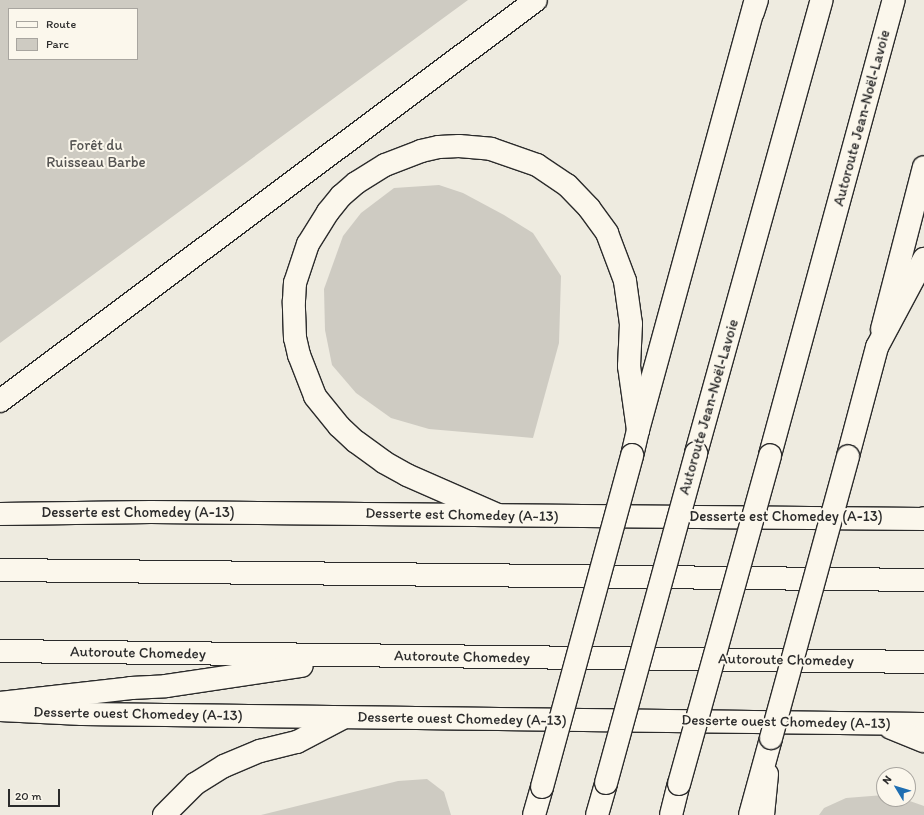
<!DOCTYPE html>
<html>
<head>
<meta charset="utf-8">
<style>
  body { margin:0 }
  #map { position:relative; width:924px; height:815px; overflow:hidden; background:#eeebe0; font-family:Itim,sans-serif }
  div>[style] { position:absolute }
  [style*='--x'] { left:calc(var(--x)*1px); top:calc(var(--y)*1px); width:calc(var(--w)*1px); rotate:calc(var(--a)*1deg) }
  .green>* { inset:0; background:#cecbc2 }
  .roads { filter:drop-shadow(1px 0 #2b2b2b) drop-shadow(-1px 0 #2b2b2b) drop-shadow(0 1px #2b2b2b) drop-shadow(0 -1px #2b2b2b) }
  .major>* { height:22px; margin:-11px; padding:0 11px; transform-origin:11px; border-radius:11px; background:#fbf7ec }
  .highway>* { height:22px; margin:-11px; padding:0 11px; transform-origin:11px; border-radius:11px; background:#fbf7ec }
  .bridges { filter:drop-shadow(1px 0 #2b2b2b) drop-shadow(-1px 0 #2b2b2b) drop-shadow(0 1px #2b2b2b) drop-shadow(0 -1px #2b2b2b) }
  .highway-bridge>* { height:22px; margin:-11px; padding:0 11px; transform-origin:11px; border-radius:11px; background:#fbf7ec }
  span { translate:-50% -50%; white-space:nowrap; text-align:center; line-height:1.15; -webkit-text-stroke:4px #fbf7ec; paint-order:stroke }
  .street-label { font-size:15px; color:#2b2b2b }
  .park-label { font-size:15px; color:#545351 }
  .legend { position:absolute; left:8px; top:8px; width:130px; height:52px; box-sizing:border-box; background:#fbf7ec; border:1px solid #a8a59f; margin:0; padding:5px 7px; list-style:none; font-size:12px; color:#2b2b2b }
  .legend li { display:flex; align-items:center; gap:8px; height:20px }
  .legend b { width:20px; border:1px solid #a8a59f }
  .north { position:absolute; left:876px; top:767px; width:40px; height:40px; box-sizing:border-box; background:#fbf7ec; border:1px solid #a8a59f; border-radius:50%; rotate:308deg; font-size:11px; font-weight:700; line-height:16px; text-align:center; color:#2b2b2b }
  .north::after { content:''; display:block; margin:auto; width:14px; height:18px; background:#1f6fb2; clip-path:polygon(50% 0,100% 100%,50% 72%,0 100%) }
  .scale { position:absolute; left:8px; top:789px; width:52px; height:18px; box-sizing:border-box; border:2px solid #2b2b2b; border-top:0; padding-left:5px; font-size:12px; line-height:14px; white-space:nowrap; color:#2b2b2b; -webkit-text-stroke:3px #fbf7ec; paint-order:stroke }
</style>
</head>
<body>
<div id="map">
  <div class="green">
    <div style="clip-path:polygon(evenodd,0 0,468px 0,0 343px,0 0,9px 9px,137px 9px,137px 59px,9px 59px,9px 9px)"></div>
    <div style="clip-path:polygon(439px 185px,463px 193px,504px 215px,533px 233px,561px 276px,559px 343px,533px 438px,429px 429px,391px 418px,356px 393px,332px 365px,325px 330px,324px 289px,343px 236px,361px 213px,394px 188px)"></div>
    <div style="clip-path:polygon(427px 779px,444px 792px,451px 815px,261px 815px,398px 781px)"></div>
    <div style="clip-path:polygon(884px 795px,884px 799px,904px 799px,924px 806px,924px 815px,819px 815px,824px 808px,846px 798px)"></div>
  </div>
  <div class="roads">
    <div class="major">
      <div style="--x:882;--y:329;--w:167;--a:-75.5"></div>
      <div style="--x:0;--y:401;--w:669;--a:-36.8"></div>
      <div style="--x:638;--y:430;--w:446;--a:-74.7"></div>
      <div style="--x:0;--y:514;--w:151;--a:-0.8"></div>
      <div style="--x:151;--y:512;--w:773;--a:0.52"></div>
      <div style="--x:0;--y:710;--w:82;--a:2.8"></div>
      <div style="--x:82;--y:714;--w:842;--a:0.68"></div>
      <div style="--x:891;--y:728;--w:35;--a:22"></div>
      <div style="--x:164;--y:815;--w:44;--a:-45"></div>
      <div style="--x:195;--y:784;--w:34;--a:-32"></div>
      <div style="--x:224;--y:766;--w:39;--a:-23"></div>
      <div style="--x:260;--y:751;--w:38;--a:-14"></div>
      <div style="--x:297;--y:742;--w:50;--a:-27.6"></div>
      <div style="--x:763;--y:815;--w:41;--a:-84.4"></div>
    </div>
    <div class="highway">
      <div style="--x:753;--y:12;--w:13;--a:-72"></div>
      <div style="--x:696;--y:453;--w:470;--a:-74.5"></div>
      <div style="--x:770;--y:455;--w:472;--a:-74.8"></div>
      <div style="--x:848;--y:456;--w:113;--a:-75.1"></div>
      <div style="--x:877;--y:347;--w:100;--a:-61.9"></div>
      <div style="--x:498;--y:515;--w:99;--a:-156.3"></div>
      <div style="--x:407;--y:475;--w:26;--a:-151"></div>
      <div style="--x:384;--y:462;--w:34;--a:-144"></div>
      <div style="--x:356;--y:442;--w:23;--a:-137"></div>
      <div style="--x:339;--y:426;--w:38;--a:-129"></div>
      <div style="--x:315;--y:396;--w:44;--a:-111.3"></div>
      <div style="--x:299;--y:355;--w:17;--a:-103"></div>
      <div style="--x:295;--y:338;--w:37;--a:-92"></div>
      <div style="--x:294;--y:301;--w:18;--a:-87"></div>
      <div style="--x:295;--y:283;--w:41;--a:-71.6"></div>
      <div style="--x:308;--y:244;--w:38;--a:-58"></div>
      <div style="--x:328;--y:212;--w:21;--a:-51"></div>
      <div style="--x:341;--y:196;--w:20;--a:-41"></div>
      <div style="--x:356;--y:183;--w:34;--a:-32"></div>
      <div style="--x:385;--y:165;--w:39;--a:-21"></div>
      <div style="--x:421;--y:151;--w:18;--a:-13"></div>
      <div style="--x:439;--y:147;--w:20;--a:-3"></div>
      <div style="--x:459;--y:146;--w:32;--a:5"></div>
      <div style="--x:491;--y:149;--w:49;--a:19.2"></div>
      <div style="--x:537;--y:165;--w:36;--a:34"></div>
      <div style="--x:567;--y:185;--w:32;--a:46"></div>
      <div style="--x:589;--y:208;--w:31;--a:54"></div>
      <div style="--x:607;--y:233;--w:51;--a:69.4"></div>
      <div style="--x:625;--y:281;--w:43;--a:82.1"></div>
      <div style="--x:631;--y:324;--w:42;--a:92.7"></div>
      <div style="--x:629;--y:366;--w:65;--a:82"></div>
      <div style="--x:638;--y:430;--w:26;--a:103"></div>
      <div style="--x:923;--y:519;--w:1;--a:-45"></div>
      <div style="--x:0;--y:570;--w:924;--a:0.62"></div>
      <div style="--x:0;--y:651;--w:924;--a:0.68"></div>
      <div style="--x:0;--y:703;--w:132;--a:-6.5"></div>
      <div style="--x:131;--y:688;--w:35;--a:-3"></div>
      <div style="--x:166;--y:686;--w:137;--a:-8.4"></div>
      <div style="--x:534;--y:815;--w:29;--a:-74"></div>
      <div style="--x:597;--y:815;--w:33;--a:-74"></div>
      <div style="--x:671;--y:815;--w:32;--a:-76"></div>
      <div style="--x:750;--y:815;--w:80;--a:-74.7"></div>
    </div>
  </div>
  <div class="bridges">
    <div class="highway-bridge">
      <div style="--x:771;--y:738;--w:292;--a:-74.7"></div>
      <div style="--x:606;--y:783;--w:342;--a:-74.7"></div>
      <div style="--x:679;--y:784;--w:341;--a:-74.5"></div>
      <div style="--x:542;--y:787;--w:344;--a:-74.8"></div>
    </div>
  </div>
  <div class="street-label">
    <span style="left:862px;top:118px;rotate:-75deg">Autoroute Jean-Noël-Lavoie</span>
    <span style="left:709px;top:407px;rotate:-74deg">Autoroute Jean-Noël-Lavoie</span>
    <span style="left:138px;top:513px">Desserte est Chomedey (A-13)</span>
    <span style="left:462px;top:515px;rotate:1deg">Desserte est Chomedey (A-13)</span>
    <span style="left:786px;top:517px">Desserte est Chomedey (A-13)</span>
    <span style="left:138px;top:653px;rotate:1deg">Autoroute Chomedey</span>
    <span style="left:462px;top:657px;rotate:1deg">Autoroute Chomedey</span>
    <span style="left:786px;top:660px;rotate:1deg">Autoroute Chomedey</span>
    <span style="left:138px;top:714px;rotate:1deg">Desserte ouest Chomedey (A-13)</span>
    <span style="left:462px;top:719px;rotate:1deg">Desserte ouest Chomedey (A-13)</span>
    <span style="left:786px;top:722px;rotate:1deg">Desserte ouest Chomedey (A-13)</span>
  </div>
  <div class="park-label">
    <span style="left:96px;top:154px">Forêt du<br>Ruisseau Barbe</span>
  </div>
  <ul class="legend">
  <li><b style="height:5px;background:#fbf7ec"></b>Route</li>
  <li><b style="height:11px;background:#cecbc2"></b>Parc</li>
  </ul>
  <div class="north">N</div>
  <div class="scale">20 m</div>
</div>
</body>
</html>
